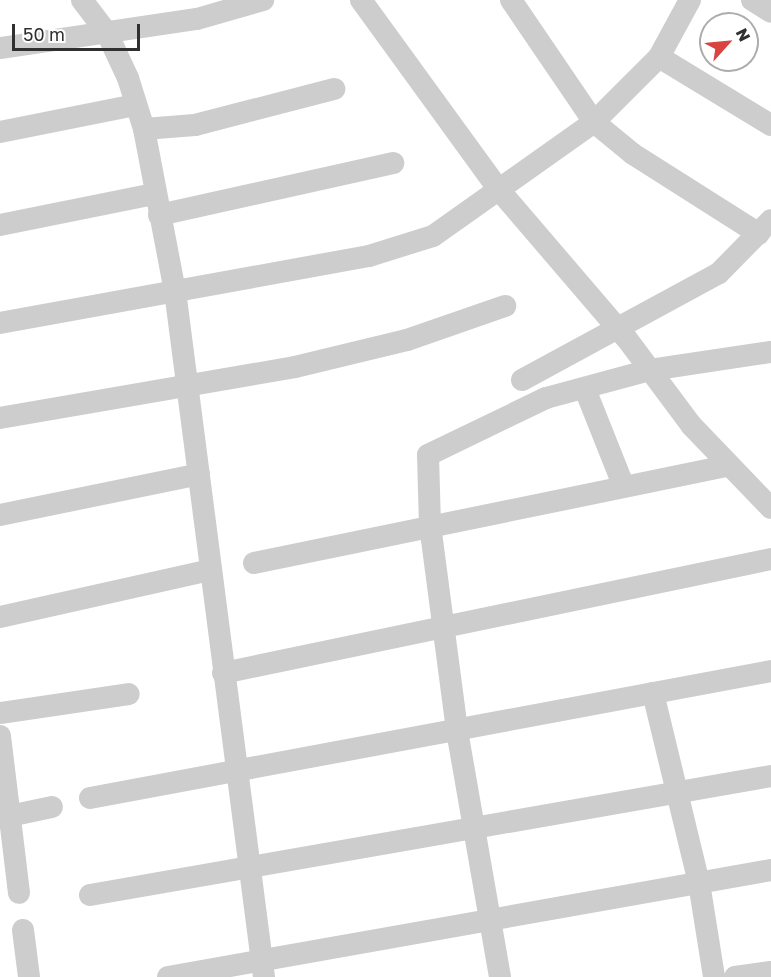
<!DOCTYPE html>
<html>
<head>
<meta charset="utf-8">
<style>
  body { margin:0 }
  #map { position:relative; width:771px; height:977px; overflow:hidden; background:#fff; font-family:"Golos Text",sans-serif }
  div>[style] { position:absolute }
  [style*='--x'] { left:calc(var(--x)*1px); top:calc(var(--y)*1px); width:calc(var(--w)*1px); rotate:calc(var(--a)*1deg) }
  .minor>* { height:22px; margin:-11px; padding:0 11px; transform-origin:11px; border-radius:11px; background:#cdcdcd }
  span { translate:-50% -50%; white-space:nowrap; text-align:center; line-height:1.15; -webkit-text-stroke:6px #fff; paint-order:stroke }
  .north { position:absolute; left:699px; top:12px; width:60px; height:60px; box-sizing:border-box; background:#fff; border:2px solid #acacac; border-radius:50%; rotate:63deg; font-size:16px; font-weight:700; line-height:24px; text-align:center; color:#303030 }
  .north::after { content:''; display:block; margin:auto; width:21px; height:27px; background:#d94340; clip-path:polygon(50% 0,100% 100%,50% 72%,0 100%) }
  .scale { position:absolute; left:12px; top:24px; width:128px; height:27px; box-sizing:border-box; border:3px solid #303030; border-top:0; padding-left:8px; font-size:18px; line-height:21px; white-space:nowrap; color:#303030; -webkit-text-stroke:4px #fff; paint-order:stroke }
</style>
</head>
<body>
<div id="map">
  <div class="minor">
    <div style="--x:82;--y:0;--w:41;--a:52.9"></div>
    <div style="--x:107;--y:33;--w:50;--a:65"></div>
    <div style="--x:128;--y:78;--w:53;--a:72.6"></div>
    <div style="--x:144;--y:129;--w:165;--a:79.2"></div>
    <div style="--x:175;--y:291;--w:692;--a:82.61"></div>
    <div style="--x:361;--y:0;--w:236;--a:54"></div>
    <div style="--x:500;--y:191;--w:195;--a:49.4"></div>
    <div style="--x:627;--y:339;--w:107;--a:53.3"></div>
    <div style="--x:691;--y:425;--w:115;--a:46.1"></div>
    <div style="--x:511;--y:0;--w:148;--a:55.8"></div>
    <div style="--x:594;--y:122;--w:50;--a:39.4"></div>
    <div style="--x:633;--y:154;--w:149;--a:32.4"></div>
    <div style="--x:752;--y:0;--w:22;--a:32"></div>
    <div style="--x:0;--y:48;--w:199;--a:-8.4"></div>
    <div style="--x:197;--y:19;--w:69;--a:-16.1"></div>
    <div style="--x:659;--y:57;--w:131;--a:31.3"></div>
    <div style="--x:144;--y:129;--w:51;--a:-4.5"></div>
    <div style="--x:195;--y:125;--w:144;--a:-14.5"></div>
    <div style="--x:0;--y:132;--w:138;--a:-11.3"></div>
    <div style="--x:159;--y:215;--w:240;--a:-12.5"></div>
    <div style="--x:0;--y:225;--w:157;--a:-11.4"></div>
    <div style="--x:0;--y:323;--w:375;--a:-10.3"></div>
    <div style="--x:369;--y:256;--w:67;--a:-17.4"></div>
    <div style="--x:433;--y:236;--w:197;--a:-35.3"></div>
    <div style="--x:594;--y:122;--w:92;--a:-45"></div>
    <div style="--x:659;--y:57;--w:65;--a:-61.5"></div>
    <div style="--x:522;--y:380;--w:224;--a:-28.5"></div>
    <div style="--x:719;--y:273;--w:74;--a:-45.5"></div>
    <div style="--x:585;--y:389;--w:105;--a:68.3"></div>
    <div style="--x:0;--y:418;--w:299;--a:-9.8"></div>
    <div style="--x:295;--y:367;--w:115;--a:-13.6"></div>
    <div style="--x:407;--y:340;--w:104;--a:-19.1"></div>
    <div style="--x:0;--y:515;--w:203;--a:-11.6"></div>
    <div style="--x:254;--y:563;--w:482;--a:-11.6"></div>
    <div style="--x:0;--y:617;--w:216;--a:-12.6"></div>
    <div style="--x:223;--y:673;--w:560;--a:-11.75"></div>
    <div style="--x:653;--y:693;--w:195;--a:76.4"></div>
    <div style="--x:699;--y:883;--w:95;--a:80.9"></div>
    <div style="--x:0;--y:713;--w:130;--a:-8.4"></div>
    <div style="--x:0;--y:736;--w:158;--a:83.1"></div>
    <div style="--x:90;--y:798;--w:693;--a:-10.56"></div>
    <div style="--x:0;--y:818;--w:53;--a:-11.9"></div>
    <div style="--x:90;--y:895;--w:691;--a:-9.91"></div>
    <div style="--x:23;--y:930;--w:47;--a:82.7"></div>
    <div style="--x:168;--y:977;--w:612;--a:-10.06"></div>
    <div style="--x:500;--y:977;--w:251;--a:-99.9"></div>
    <div style="--x:457;--y:730;--w:206;--a:-97.5"></div>
    <div style="--x:430;--y:526;--w:71;--a:-91.6"></div>
    <div style="--x:428;--y:455;--w:131;--a:-25.8"></div>
    <div style="--x:546;--y:398;--w:108;--a:-15.1"></div>
    <div style="--x:650;--y:370;--w:122;--a:-8.5"></div>
    <div style="--x:735;--y:977;--w:36;--a:-8"></div>
  </div>
  <div class="north">N</div>
  <div class="scale">50 m</div>
</div>
</body>
</html>
